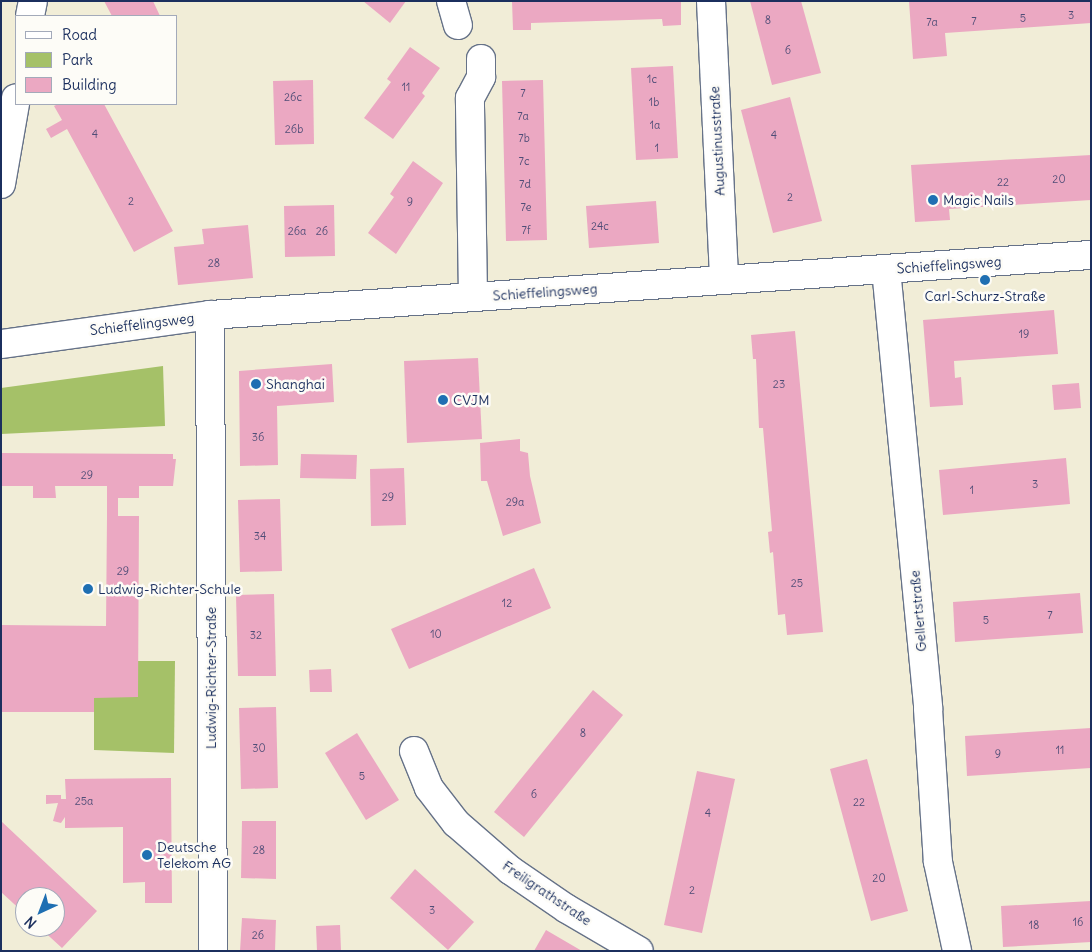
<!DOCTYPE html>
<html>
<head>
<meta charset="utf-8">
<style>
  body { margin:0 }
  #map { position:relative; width:1092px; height:952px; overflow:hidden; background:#f1edd7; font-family:Delius,sans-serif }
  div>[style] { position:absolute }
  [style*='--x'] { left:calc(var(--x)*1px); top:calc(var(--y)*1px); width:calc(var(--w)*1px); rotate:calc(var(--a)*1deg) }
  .green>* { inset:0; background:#a5c168 }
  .building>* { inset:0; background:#eba8c2 }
  .roads { filter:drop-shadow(1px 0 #667288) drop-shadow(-1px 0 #667288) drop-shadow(0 1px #667288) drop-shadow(0 -1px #667288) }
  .minor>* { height:28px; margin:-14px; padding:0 14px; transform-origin:14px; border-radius:14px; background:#fff }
  .dots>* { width:14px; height:14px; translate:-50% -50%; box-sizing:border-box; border:2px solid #fdfcf7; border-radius:50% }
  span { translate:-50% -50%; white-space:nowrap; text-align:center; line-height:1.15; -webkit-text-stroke:5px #fdfcf7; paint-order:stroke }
  .number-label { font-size:11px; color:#4f4d77 }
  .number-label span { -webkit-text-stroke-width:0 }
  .street-label { font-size:14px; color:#1b2f5e }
  .poi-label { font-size:14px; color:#1b2f5e }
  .left { translate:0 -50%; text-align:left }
  .frame { position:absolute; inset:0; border:2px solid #1b2f5e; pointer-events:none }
  .legend { position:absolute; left:15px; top:15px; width:162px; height:90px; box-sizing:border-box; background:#fdfcf7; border:1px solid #a3aaba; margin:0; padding:6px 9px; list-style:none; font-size:15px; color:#1b2f5e }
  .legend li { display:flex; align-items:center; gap:10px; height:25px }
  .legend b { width:25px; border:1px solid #a3aaba }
  .north { position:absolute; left:15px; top:887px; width:50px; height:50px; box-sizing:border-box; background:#fdfcf7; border:1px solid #a3aaba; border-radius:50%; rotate:223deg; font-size:14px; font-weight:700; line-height:20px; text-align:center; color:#1b2f5e }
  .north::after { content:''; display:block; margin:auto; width:18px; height:22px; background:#1f6fb2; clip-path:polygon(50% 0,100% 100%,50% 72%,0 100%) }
</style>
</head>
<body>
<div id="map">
  <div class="green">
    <div style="clip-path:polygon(163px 366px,165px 426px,1px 434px,1px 388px)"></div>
    <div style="clip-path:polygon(138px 661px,175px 661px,174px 753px,94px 750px,94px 698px)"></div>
  </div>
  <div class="building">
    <div style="clip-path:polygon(104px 1px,153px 1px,160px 16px,112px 16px)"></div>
    <div style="clip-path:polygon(363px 1px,406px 1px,390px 23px)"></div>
    <div style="clip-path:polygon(512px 1px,681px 1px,681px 25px,663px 26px,662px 19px,629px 20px,531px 23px,531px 30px,513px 30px)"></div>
    <div style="clip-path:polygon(750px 1px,801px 1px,821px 73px,772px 85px)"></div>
    <div style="clip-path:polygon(909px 1px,1091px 1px,1091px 23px,945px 33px,947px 56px,913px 59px)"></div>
    <div style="clip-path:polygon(410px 47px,440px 68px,422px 93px,425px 96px,393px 139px,364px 118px,391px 82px,387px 79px)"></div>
    <div style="clip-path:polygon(673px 66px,678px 158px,636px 160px,631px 68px)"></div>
    <div style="clip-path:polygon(313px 80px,314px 144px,275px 145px,273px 81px)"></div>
    <div style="clip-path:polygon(543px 80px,547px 240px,506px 241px,502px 81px)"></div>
    <div style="clip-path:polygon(790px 97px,822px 221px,773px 233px,741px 110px)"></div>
    <div style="clip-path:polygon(58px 104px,104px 104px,173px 231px,134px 252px,67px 129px,51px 138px,46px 129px,62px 120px,54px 106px)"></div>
    <div style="clip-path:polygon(1091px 155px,1091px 200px,949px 209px,950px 220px,915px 222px,911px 165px)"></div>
    <div style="clip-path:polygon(413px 161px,443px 183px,396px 254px,368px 233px,394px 197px,390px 194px)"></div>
    <div style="clip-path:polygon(656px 201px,659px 243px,589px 248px,586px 206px)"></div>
    <div style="clip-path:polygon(334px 205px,335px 256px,285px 257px,284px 206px)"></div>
    <div style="clip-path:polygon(248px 225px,253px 278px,178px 285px,174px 247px,204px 244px,202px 229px)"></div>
    <div style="clip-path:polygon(1054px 310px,1058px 354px,954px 361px,955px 378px,961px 377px,963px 405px,930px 407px,923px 320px)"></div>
    <div style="clip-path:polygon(795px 331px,823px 632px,787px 635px,785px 614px,778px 615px,773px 552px,770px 553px,768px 532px,772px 531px,763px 428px,759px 428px,756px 359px,753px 359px,751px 335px)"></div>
    <div style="clip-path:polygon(478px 358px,482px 439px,407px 443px,404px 361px)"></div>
    <div style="clip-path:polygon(332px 364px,334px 402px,277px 406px,278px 465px,240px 466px,239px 371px)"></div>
    <div style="clip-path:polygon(1079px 383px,1081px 408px,1054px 410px,1052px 385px)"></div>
    <div style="clip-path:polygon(520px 439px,520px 451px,528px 453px,530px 476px,541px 523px,503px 536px,487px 481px,481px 481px,480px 443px)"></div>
    <div style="clip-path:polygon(1px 453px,173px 454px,173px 459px,176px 459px,173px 486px,139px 486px,139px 498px,118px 498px,118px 516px,139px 516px,138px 697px,94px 698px,94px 712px,1px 712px,1px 625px,106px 626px,107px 516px,107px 486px,55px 486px,56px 498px,33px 498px,33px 486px,1px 486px)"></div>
    <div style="clip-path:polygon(301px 454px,357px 455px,356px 479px,300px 478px)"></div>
    <div style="clip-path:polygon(1066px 458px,1070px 504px,943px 515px,939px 470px)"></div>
    <div style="clip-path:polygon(404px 468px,406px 525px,371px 526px,370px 469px)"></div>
    <div style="clip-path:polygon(280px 499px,282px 571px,240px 572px,238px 500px)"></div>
    <div style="clip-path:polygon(534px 568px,551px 608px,409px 669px,391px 629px)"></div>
    <div style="clip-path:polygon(1080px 593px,1083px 633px,955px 642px,953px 602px)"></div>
    <div style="clip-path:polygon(274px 594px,276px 676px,238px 676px,236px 595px)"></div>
    <div style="clip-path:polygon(331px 669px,332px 692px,310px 692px,309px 670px)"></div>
    <div style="clip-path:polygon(593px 690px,623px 715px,524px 837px,494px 812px)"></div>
    <div style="clip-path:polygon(276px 707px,278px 788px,241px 789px,239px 708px)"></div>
    <div style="clip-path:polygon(1091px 728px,1091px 768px,967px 776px,965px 736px)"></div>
    <div style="clip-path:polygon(357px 733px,399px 800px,366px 820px,325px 753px)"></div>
    <div style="clip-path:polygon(867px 759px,908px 911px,871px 921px,830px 769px)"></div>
    <div style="clip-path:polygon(697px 771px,735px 779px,702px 933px,664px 925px)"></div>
    <div style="clip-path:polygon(171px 778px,172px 903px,145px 903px,145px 882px,123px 883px,123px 827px,65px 828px,65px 817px,61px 823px,53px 821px,58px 803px,46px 804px,46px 795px,61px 795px,61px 799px,66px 799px,65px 779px)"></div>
    <div style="clip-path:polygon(1px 821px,97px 911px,62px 948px,39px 927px,55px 927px,55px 897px,25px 897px,25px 914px,1px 892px)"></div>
    <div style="clip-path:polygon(242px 821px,276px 821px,276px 879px,241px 878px)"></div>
    <div style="clip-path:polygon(415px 869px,474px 922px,448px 950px,390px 898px)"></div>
    <div style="clip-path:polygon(1091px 901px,1091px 942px,1003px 947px,1001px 906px)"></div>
    <div style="clip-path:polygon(242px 918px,276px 920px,275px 951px,240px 951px)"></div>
    <div style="clip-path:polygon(340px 925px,341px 951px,317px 951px,316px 926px)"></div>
    <div style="clip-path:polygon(546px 930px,582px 951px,534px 951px)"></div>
  </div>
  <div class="roads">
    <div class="minor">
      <div style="--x:451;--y:1;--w:25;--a:74"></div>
      <div style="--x:711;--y:1;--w:279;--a:87.3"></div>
      <div style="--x:30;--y:16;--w:15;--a:-79"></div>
      <div style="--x:1;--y:184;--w:87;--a:-80.1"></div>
      <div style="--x:886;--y:269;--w:442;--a:84.5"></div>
      <div style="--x:928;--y:709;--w:153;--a:86.3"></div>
      <div style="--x:938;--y:862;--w:91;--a:77.9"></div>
      <div style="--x:473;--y:297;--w:199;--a:-90.9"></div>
      <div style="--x:470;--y:98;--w:24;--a:-62"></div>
      <div style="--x:481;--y:77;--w:18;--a:-90"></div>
      <div style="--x:210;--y:315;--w:636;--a:89.73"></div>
      <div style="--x:1;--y:344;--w:211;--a:-7.9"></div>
      <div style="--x:210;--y:315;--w:883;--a:-3.9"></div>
      <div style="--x:414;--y:751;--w:40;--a:68"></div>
      <div style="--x:429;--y:788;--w:44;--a:52.4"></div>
      <div style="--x:456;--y:823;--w:72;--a:41"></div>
      <div style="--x:510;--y:870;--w:69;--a:34.4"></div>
      <div style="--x:567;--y:909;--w:83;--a:30.3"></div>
    </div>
  </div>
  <div class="dots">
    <div style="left:933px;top:200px;background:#1f6fb2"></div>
    <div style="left:985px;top:280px;background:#1f6fb2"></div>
    <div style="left:256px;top:384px;background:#1f6fb2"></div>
    <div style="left:443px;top:400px;background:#1f6fb2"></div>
    <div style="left:88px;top:589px;background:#1f6fb2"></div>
    <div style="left:147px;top:855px;background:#1f6fb2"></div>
  </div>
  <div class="number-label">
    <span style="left:1071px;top:15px">3</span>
    <span style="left:1023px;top:18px">5</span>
    <span style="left:768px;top:20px">8</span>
    <span style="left:974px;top:21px">7</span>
    <span style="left:932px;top:22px">7a</span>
    <span style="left:788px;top:50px">6</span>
    <span style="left:652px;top:79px">1c</span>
    <span style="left:406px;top:87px">11</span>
    <span style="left:523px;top:93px">7</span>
    <span style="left:293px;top:97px">26c</span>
    <span style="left:654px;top:102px">1b</span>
    <span style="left:523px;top:116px">7a</span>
    <span style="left:655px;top:125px">1a</span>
    <span style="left:294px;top:129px">26b</span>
    <span style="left:95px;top:134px">4</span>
    <span style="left:774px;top:135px">4</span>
    <span style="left:524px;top:138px">7b</span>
    <span style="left:657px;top:148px">1</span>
    <span style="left:524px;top:161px">7c</span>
    <span style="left:1059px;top:179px">20</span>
    <span style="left:1003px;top:182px">22</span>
    <span style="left:525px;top:184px">7d</span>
    <span style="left:790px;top:197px">2</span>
    <span style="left:131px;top:201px">2</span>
    <span style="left:410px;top:202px">9</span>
    <span style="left:526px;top:207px">7e</span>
    <span style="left:600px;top:226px">24c</span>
    <span style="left:526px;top:230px">7f</span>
    <span style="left:297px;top:231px">26a</span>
    <span style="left:322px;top:231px">26</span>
    <span style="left:214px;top:263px">28</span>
    <span style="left:1024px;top:334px">19</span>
    <span style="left:779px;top:384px">23</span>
    <span style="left:258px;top:437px">36</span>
    <span style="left:87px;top:475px">29</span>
    <span style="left:1035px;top:484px">3</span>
    <span style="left:972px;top:490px">1</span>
    <span style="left:388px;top:497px">29</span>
    <span style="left:515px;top:502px">29a</span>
    <span style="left:260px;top:536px">34</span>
    <span style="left:123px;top:571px">29</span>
    <span style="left:797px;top:583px">25</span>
    <span style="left:507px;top:603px">12</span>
    <span style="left:1050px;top:615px">7</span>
    <span style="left:986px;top:620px">5</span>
    <span style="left:436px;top:634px">10</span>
    <span style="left:256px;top:635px">32</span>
    <span style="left:583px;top:733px">8</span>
    <span style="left:259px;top:748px">30</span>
    <span style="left:1060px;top:750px">11</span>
    <span style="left:998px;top:754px">9</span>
    <span style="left:362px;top:776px">5</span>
    <span style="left:534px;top:794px">6</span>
    <span style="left:84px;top:801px">25a</span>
    <span style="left:859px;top:802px">22</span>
    <span style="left:708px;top:813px">4</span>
    <span style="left:259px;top:850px">28</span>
    <span style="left:879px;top:878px">20</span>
    <span style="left:692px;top:890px">2</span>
    <span style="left:432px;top:910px">3</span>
    <span style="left:1078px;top:922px">16</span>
    <span style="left:1034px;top:925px">18</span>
    <span style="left:258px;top:935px">26</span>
  </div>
  <div class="street-label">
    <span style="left:717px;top:141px;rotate:-93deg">Augustinusstraße</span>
    <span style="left:949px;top:265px;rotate:-4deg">Schieffelingsweg</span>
    <span style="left:545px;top:292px;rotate:-4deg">Schieffelingsweg</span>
    <span style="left:142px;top:324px;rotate:-7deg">Schieffelingsweg</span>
    <span style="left:918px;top:611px;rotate:-95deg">Gellertstraße</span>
    <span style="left:211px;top:678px;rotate:-90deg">Ludwig-Richter-Straße</span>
    <span style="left:547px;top:893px;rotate:34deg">Freiligrathstraße</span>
  </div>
  <div class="poi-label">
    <span class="left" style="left:943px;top:200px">Magic Nails</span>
    <span style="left:985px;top:296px">Carl-Schurz-Straße</span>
    <span class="left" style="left:266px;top:384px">Shanghai</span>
    <span class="left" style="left:453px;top:400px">CVJM</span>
    <span class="left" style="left:98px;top:589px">Ludwig-Richter-Schule</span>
    <span class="left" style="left:157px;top:855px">Deutsche<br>Telekom AG</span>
  </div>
  <div class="frame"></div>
  <ul class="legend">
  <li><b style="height:6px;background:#fff"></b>Road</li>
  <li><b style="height:14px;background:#a5c168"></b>Park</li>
  <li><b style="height:14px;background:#eba8c2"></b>Building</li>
  </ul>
  <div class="north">N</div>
</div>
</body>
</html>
